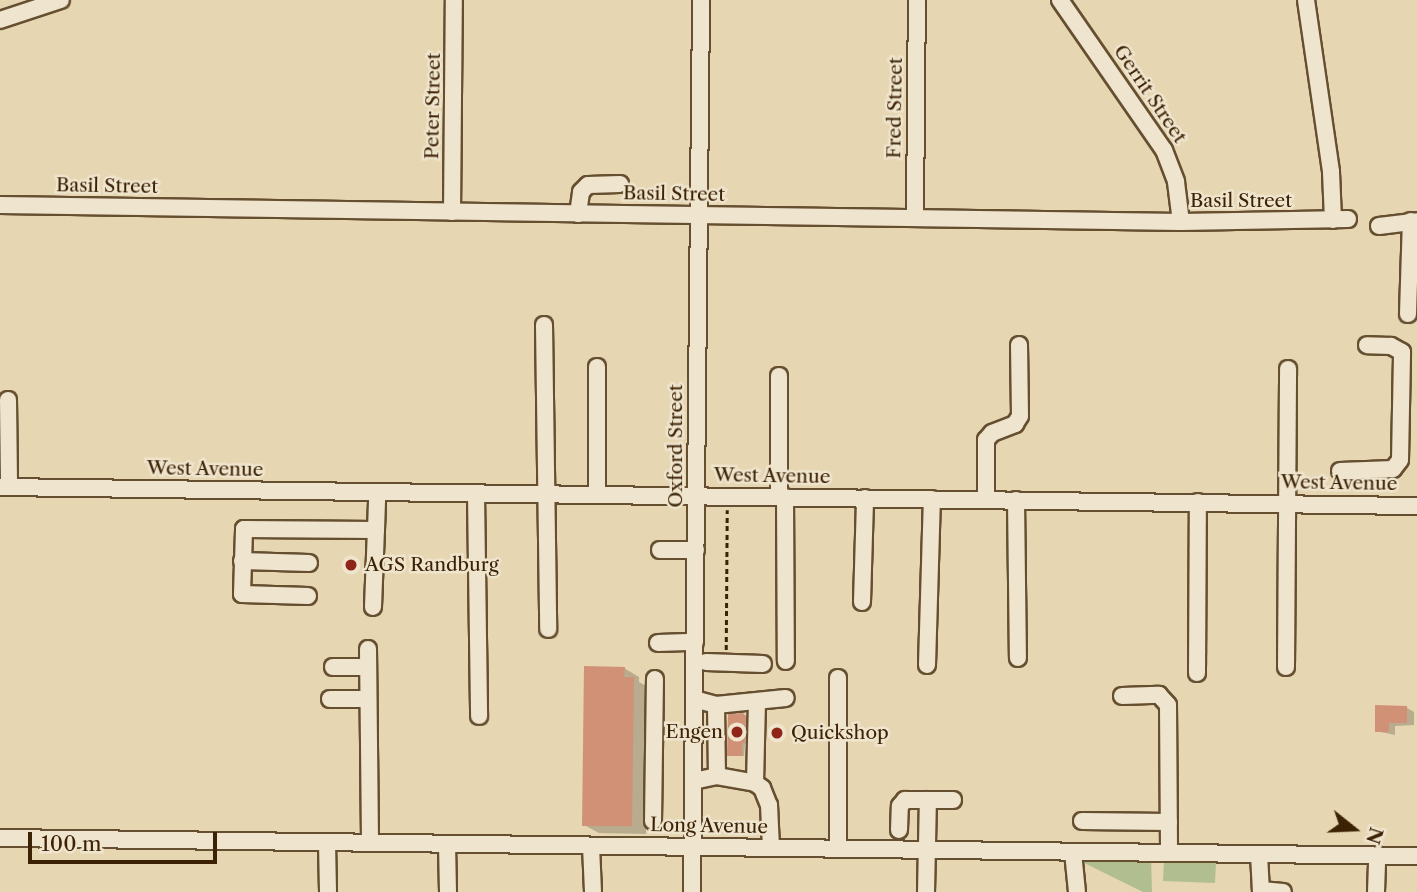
<!DOCTYPE html>
<html>
<head>
<meta charset="utf-8">
<style>
  body { margin:0 }
  #map { position:relative; width:1417px; height:892px; overflow:hidden; background:#e6d6b2; font-family:"Libre Caslon Text",serif }
  div>[style] { position:absolute }
  [style*='--x'] { left:calc(var(--x)*1px); top:calc(var(--y)*1px); width:calc(var(--w)*1px); rotate:calc(var(--a)*1deg) }
  .green>* { inset:0; background:#b1be8f }
  .shadow>* { inset:0; background:#0003 }
  .building>* { inset:0; background:#d19176 }
  .path>* { height:2.5px; margin-top:-1.25px; transform-origin:0; background:repeating-linear-gradient(90deg,#3c2204 0 5px,transparent 0 8.5px) }
  .roads { filter:drop-shadow(2px 0 #664f30) drop-shadow(-2px 0 #664f30) drop-shadow(0 2px #664f30) drop-shadow(0 -2px #664f30) }
  .minor>* { height:16px; margin:-8px; padding:0 8px; transform-origin:8px; border-radius:8px; background:#efe4cd }
  .dots>* { width:19px; height:19px; translate:-50% -50%; box-sizing:border-box; border:4px solid #efe4cd; border-radius:50% }
  span { translate:-50% -50%; white-space:nowrap; text-align:center; line-height:1.15; -webkit-text-stroke:5px #efe4cd; paint-order:stroke }
  .street-label { font-size:19px; color:#3c2204 }
  .poi-label { font-size:19px; color:#3c2204 }
  .left { translate:0 -50%; text-align:left }
  .right { translate:-100% -50%; text-align:right }
  .north { position:absolute; left:1319px; top:794px; width:70px; height:70px; -webkit-text-stroke:5px #efe4cd; paint-order:stroke; rotate:108deg; font-size:19px; font-weight:700; line-height:28px; text-align:center; color:#3c2204 }
  .north::after { content:''; display:block; margin:auto; width:24px; height:32px; background:#3c2204; clip-path:polygon(50% 0,100% 100%,50% 72%,0 100%) }
  .scale { position:absolute; left:28px; top:832px; width:189px; height:32px; box-sizing:border-box; border:4px solid #3c2204; border-top:0; padding-left:9px; font-size:21px; line-height:24px; white-space:nowrap; color:#3c2204; -webkit-text-stroke:5px #efe4cd; paint-order:stroke }
</style>
</head>
<body>
<div id="map">
  <div class="green">
    <div style="clip-path:polygon(1070px 856px,1151px 856px,1152px 892px,1143px 892px)"></div>
    <div style="clip-path:polygon(1164px 859px,1216px 862px,1215px 883px,1163px 881px)"></div>
  </div>
  <div class="shadow">
    <div style="clip-path:polygon(624px 668px,639px 677px,639px 682px,648px 687px,646px 834px,599px 833px,584px 825px)"></div>
    <div style="clip-path:polygon(1407px 708px,1414px 712px,1414px 725px,1395px 726px,1395px 735px,1376px 731px)"></div>
    <div style="clip-path:polygon(743px 715px,748px 719px,748px 744px,745px 744px,744px 756px,732px 756px,729px 755px)"></div>
  </div>
  <div class="building">
    <div style="clip-path:polygon(584px 666px,625px 667px,624px 677px,634px 677px,632px 826px,582px 826px)"></div>
    <div style="clip-path:polygon(1375px 705px,1407px 706px,1407px 723px,1389px 723px,1389px 732px,1375px 732px)"></div>
    <div style="clip-path:polygon(743px 713px,746px 716px,745px 743px,742px 743px,742px 756px,727px 756px,728px 714px)"></div>
  </div>
  <div class="path">
    <div style="--x:726;--y:650;--w:140;--a:-89.6"></div>
  </div>
  <div class="roads">
    <div class="minor">
      <div style="--x:1060;--y:0;--w:183;--a:55.3"></div>
      <div style="--x:1164;--y:150;--w:34;--a:69"></div>
      <div style="--x:1176;--y:182;--w:40;--a:82.9"></div>
      <div style="--x:1306;--y:0;--w:174;--a:81.7"></div>
      <div style="--x:1331;--y:172;--w:48;--a:87.6"></div>
      <div style="--x:0;--y:20;--w:64;--a:-18.2"></div>
      <div style="--x:0;--y:205;--w:1181;--a:0.82"></div>
      <div style="--x:1181;--y:222;--w:167;--a:-1"></div>
      <div style="--x:452;--y:212;--w:212;--a:-89.5"></div>
      <div style="--x:578;--y:214;--w:22;--a:-82"></div>
      <div style="--x:581;--y:192;--w:10;--a:-45"></div>
      <div style="--x:588;--y:185;--w:32;--a:-2"></div>
      <div style="--x:915;--y:216;--w:216;--a:-89.5"></div>
      <div style="--x:1379;--y:226;--w:38;--a:-7"></div>
      <div style="--x:1408;--y:314;--w:93;--a:-88.2"></div>
      <div style="--x:544;--y:325;--w:304;--a:89.2"></div>
      <div style="--x:597;--y:367;--w:128;--a:90"></div>
      <div style="--x:8;--y:400;--w:87;--a:89.3"></div>
      <div style="--x:1340;--y:471;--w:53;--a:-2.2"></div>
      <div style="--x:1393;--y:469;--w:11;--a:-52"></div>
      <div style="--x:1400;--y:460;--w:108;--a:-88.9"></div>
      <div style="--x:1402;--y:352;--w:13;--a:-151"></div>
      <div style="--x:1391;--y:346;--w:24;--a:-178"></div>
      <div style="--x:0;--y:487;--w:1417;--a:0.77"></div>
      <div style="--x:476;--y:494;--w:222;--a:89.2"></div>
      <div style="--x:779;--y:497;--w:121;--a:-90"></div>
      <div style="--x:785;--y:497;--w:164;--a:89.7"></div>
      <div style="--x:986;--y:499;--w:59;--a:-90"></div>
      <div style="--x:986;--y:440;--w:9;--a:-49"></div>
      <div style="--x:992;--y:433;--w:25;--a:-21"></div>
      <div style="--x:1015;--y:424;--w:9;--a:-58"></div>
      <div style="--x:1020;--y:416;--w:71;--a:-90.8"></div>
      <div style="--x:1016;--y:500;--w:158;--a:89.3"></div>
      <div style="--x:660;--y:550;--w:36;--a:0"></div>
      <div style="--x:242;--y:561;--w:67;--a:1.7"></div>
      <div style="--x:308;--y:596;--w:66;--a:-178.3"></div>
      <div style="--x:242;--y:594;--w:65;--a:-88.2"></div>
      <div style="--x:244;--y:529;--w:132;--a:0.4"></div>
      <div style="--x:376;--y:530;--w:38;--a:-88"></div>
      <div style="--x:862;--y:602;--w:104;--a:-88.3"></div>
      <div style="--x:373;--y:607;--w:77;--a:-87.8"></div>
      <div style="--x:658;--y:643;--w:37;--a:-2"></div>
      <div style="--x:368;--y:649;--w:194;--a:89.4"></div>
      <div style="--x:706;--y:662;--w:57;--a:2"></div>
      <div style="--x:927;--y:665;--w:166;--a:-88.3"></div>
      <div style="--x:333;--y:667;--w:35;--a:0"></div>
      <div style="--x:1286;--y:667;--w:298;--a:-89.6"></div>
      <div style="--x:1197;--y:673;--w:171;--a:-89.7"></div>
      <div style="--x:1122;--y:696;--w:37;--a:-2"></div>
      <div style="--x:1159;--y:695;--w:13;--a:48"></div>
      <div style="--x:1168;--y:705;--w:148;--a:89.6"></div>
      <div style="--x:330;--y:699;--w:38;--a:0"></div>
      <div style="--x:694;--y:699;--w:23;--a:15"></div>
      <div style="--x:716;--y:705;--w:71;--a:89.2"></div>
      <div style="--x:717;--y:776;--w:24;--a:168"></div>
      <div style="--x:716;--y:705;--w:70;--a:-5.7"></div>
      <div style="--x:717;--y:776;--w:39;--a:10"></div>
      <div style="--x:755;--y:783;--w:9;--a:36"></div>
      <div style="--x:762;--y:788;--w:18;--a:68"></div>
      <div style="--x:769;--y:805;--w:43;--a:87.3"></div>
      <div style="--x:755;--y:783;--w:82;--a:-88.6"></div>
      <div style="--x:653;--y:821;--w:142;--a:-89.2"></div>
      <div style="--x:1082;--y:821;--w:87;--a:0.7"></div>
      <div style="--x:899;--y:830;--w:24;--a:-88"></div>
      <div style="--x:900;--y:806;--w:8;--a:-50"></div>
      <div style="--x:905;--y:800;--w:48;--a:0"></div>
      <div style="--x:0;--y:838;--w:1417;--a:0.73"></div>
      <div style="--x:327;--y:843;--w:49;--a:88.8"></div>
      <div style="--x:447;--y:844;--w:48;--a:88.8"></div>
      <div style="--x:591;--y:846;--w:46;--a:87.5"></div>
      <div style="--x:838;--y:849;--w:171;--a:-90"></div>
      <div style="--x:1073;--y:852;--w:40;--a:84.3"></div>
      <div style="--x:1259;--y:854;--w:38;--a:87"></div>
      <div style="--x:1261;--y:890;--w:22;--a:5"></div>
      <div style="--x:692;--y:892;--w:892;--a:-89.42"></div>
      <div style="--x:926;--y:892;--w:92;--a:-88.8"></div>
      <div style="--x:1376;--y:892;--w:37;--a:-88"></div>
    </div>
  </div>
  <div class="dots">
    <div style="left:351px;top:565px;background:#8f2418"></div>
    <div style="left:737px;top:732px;background:#8f2418"></div>
    <div style="left:777px;top:733px;background:#8f2418"></div>
  </div>
  <div class="street-label">
    <span style="left:1150px;top:94px;rotate:56deg">Gerrit Street</span>
    <span style="left:433px;top:106px;rotate:-89deg">Peter Street</span>
    <span style="left:895px;top:108px;rotate:-89deg">Fred Street</span>
    <span style="left:107px;top:186px;rotate:1deg">Basil Street</span>
    <span style="left:674px;top:194px;rotate:1deg">Basil Street</span>
    <span style="left:1241px;top:201px">Basil Street</span>
    <span style="left:676px;top:446px;rotate:-90deg">Oxford Street</span>
    <span style="left:205px;top:469px;rotate:1deg">West Avenue</span>
    <span style="left:772px;top:476px;rotate:1deg">West Avenue</span>
    <span style="left:1339px;top:483px;rotate:1deg">West Avenue</span>
    <span style="left:709px;top:826px;rotate:1deg">Long Avenue</span>
  </div>
  <div class="poi-label">
    <span class="left" style="left:365px;top:565px">AGS Randburg</span>
    <span class="right" style="left:723px;top:732px">Engen</span>
    <span class="left" style="left:791px;top:733px">Quickshop</span>
  </div>
  <div class="north">N</div>
  <div class="scale">100 m</div>
</div>
</body>
</html>
